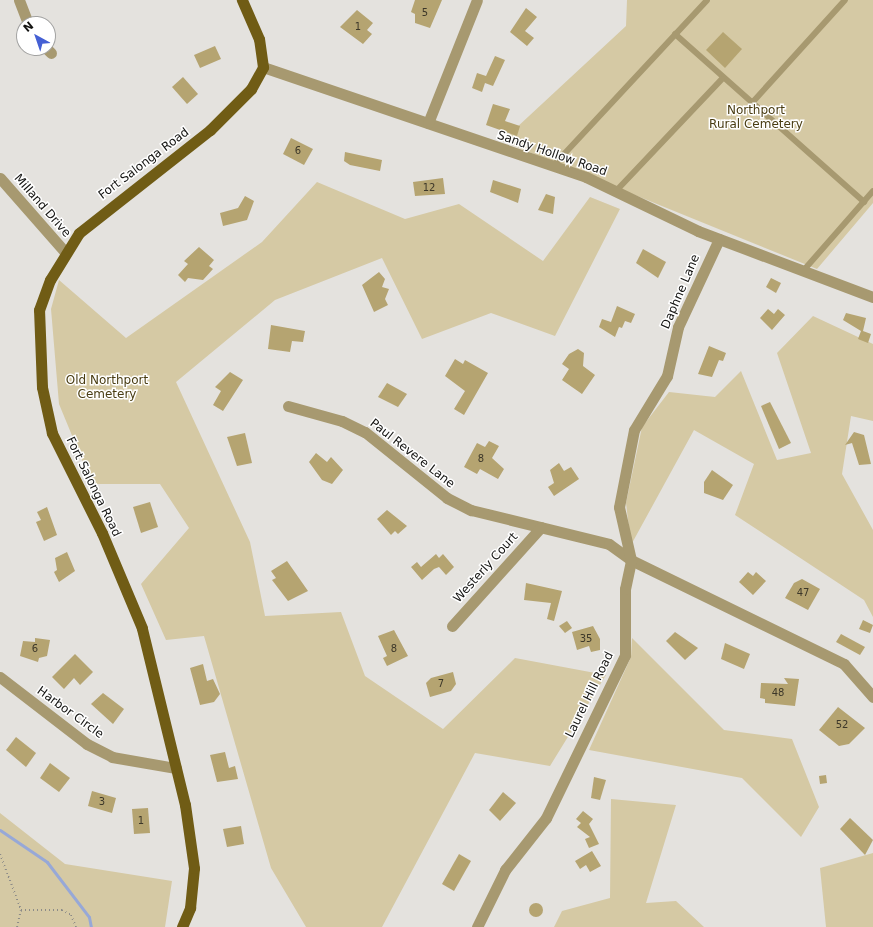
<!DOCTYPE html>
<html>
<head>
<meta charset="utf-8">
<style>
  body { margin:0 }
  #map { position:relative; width:873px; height:927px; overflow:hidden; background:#e4e2de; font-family:"DejaVu Sans",sans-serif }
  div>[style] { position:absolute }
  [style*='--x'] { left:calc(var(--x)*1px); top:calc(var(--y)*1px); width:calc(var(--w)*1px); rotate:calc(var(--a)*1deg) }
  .green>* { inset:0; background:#d5c9a4 }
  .stream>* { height:3px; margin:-1.5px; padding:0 1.5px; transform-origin:1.5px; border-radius:1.5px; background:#97a8d7 }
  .building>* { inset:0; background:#b5a471 }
  .round { border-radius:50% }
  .path>* { height:2px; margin-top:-1px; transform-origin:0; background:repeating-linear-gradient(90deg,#8c8b88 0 1px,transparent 0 4px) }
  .service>* { height:6px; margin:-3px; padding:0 3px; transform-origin:3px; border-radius:3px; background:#a79970 }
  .minor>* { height:11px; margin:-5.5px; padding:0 5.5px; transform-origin:5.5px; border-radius:5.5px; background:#a79970 }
  .primary>* { height:11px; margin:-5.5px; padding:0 5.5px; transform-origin:5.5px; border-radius:5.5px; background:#705c15 }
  span { translate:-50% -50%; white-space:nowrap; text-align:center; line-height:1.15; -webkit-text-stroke:3px #fff; paint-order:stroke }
  .number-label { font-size:10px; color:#3c3729 }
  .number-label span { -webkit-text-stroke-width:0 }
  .park-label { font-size:12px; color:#493c12 }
  .street-label { font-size:12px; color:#131311 }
  .north { position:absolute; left:16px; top:16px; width:40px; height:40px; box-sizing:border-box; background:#fff; border:1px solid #a1a1a0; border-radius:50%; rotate:320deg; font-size:11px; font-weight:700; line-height:16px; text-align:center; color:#131311 }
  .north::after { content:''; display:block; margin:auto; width:14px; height:18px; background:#4560d4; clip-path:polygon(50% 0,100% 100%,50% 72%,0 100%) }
</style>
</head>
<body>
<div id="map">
  <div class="green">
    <div style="clip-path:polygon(627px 0,873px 0,873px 203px,817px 269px,502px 141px,626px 26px)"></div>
    <div style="clip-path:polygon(317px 182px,405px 219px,459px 204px,543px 261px,590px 197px,620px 209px,555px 336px,491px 313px,422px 339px,382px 258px,275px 300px,176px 382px,250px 542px,265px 616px,341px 612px,365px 676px,443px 729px,515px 658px,606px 675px,550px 766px,475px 753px,382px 927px,306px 927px,271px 868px,204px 636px,166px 640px,141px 584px,189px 528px,160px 484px,92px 484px,59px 404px,51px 309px,59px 280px,126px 338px,262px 242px)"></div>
    <div style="clip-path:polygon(813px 316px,873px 344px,873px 421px,851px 416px,842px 474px,873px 530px,873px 617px,864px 600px,735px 515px,754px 464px,694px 430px,631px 545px,626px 503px,642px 427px,669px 392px,715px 397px,741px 371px,777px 460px,811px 453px,777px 353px)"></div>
    <div style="clip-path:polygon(632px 638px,724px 730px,792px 739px,819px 807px,801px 837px,742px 778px,589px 750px,631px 657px)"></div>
    <div style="clip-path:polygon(611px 799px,676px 805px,646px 903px,676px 901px,704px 927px,554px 927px,562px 911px,610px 898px)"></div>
    <div style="clip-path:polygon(0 813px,65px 864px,172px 881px,165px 927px,0 927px)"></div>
    <div style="clip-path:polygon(873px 853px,873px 927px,826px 927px,820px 868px)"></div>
  </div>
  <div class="stream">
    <div style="--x:0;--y:830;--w:57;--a:34.2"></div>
    <div style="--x:47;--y:862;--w:69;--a:52.6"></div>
    <div style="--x:89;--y:917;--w:10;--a:79"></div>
  </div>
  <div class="building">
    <div style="clip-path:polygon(415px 0,442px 0,430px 28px,415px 23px,415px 14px,411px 12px)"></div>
    <div style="clip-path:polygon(526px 8px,537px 17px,525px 31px,534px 38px,527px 46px,510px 32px)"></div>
    <div style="clip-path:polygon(357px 10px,373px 23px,367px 30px,372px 34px,363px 44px,340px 27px)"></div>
    <div style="clip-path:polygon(723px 32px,742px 49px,725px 68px,706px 50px)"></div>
    <div style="clip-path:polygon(215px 46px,221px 59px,200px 68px,194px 55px)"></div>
    <div style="clip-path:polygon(495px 56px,505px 60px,493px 86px,485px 83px,482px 92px,472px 88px,477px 73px,486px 76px)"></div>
    <div style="clip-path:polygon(183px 77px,198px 94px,187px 104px,172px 87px)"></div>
    <div style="clip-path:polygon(493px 104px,510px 109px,505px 121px,520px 126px,517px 136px,486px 125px)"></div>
    <div style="clip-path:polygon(291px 138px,313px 149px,304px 165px,283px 154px)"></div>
    <div style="clip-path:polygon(345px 152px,382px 160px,380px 171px,350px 165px,344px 161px)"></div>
    <div style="clip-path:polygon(443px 178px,445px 194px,415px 196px,413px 182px)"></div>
    <div style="clip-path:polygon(493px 180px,521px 189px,518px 203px,490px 192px)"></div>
    <div style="clip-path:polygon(546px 194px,555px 197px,553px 214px,538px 210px)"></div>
    <div style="clip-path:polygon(245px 196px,254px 201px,247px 220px,223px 226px,220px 213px,238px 208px)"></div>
    <div style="clip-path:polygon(199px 247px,214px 260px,209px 266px,213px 269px,203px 280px,188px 278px,185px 282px,178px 275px,188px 264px,184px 261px)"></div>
    <div style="clip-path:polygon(643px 249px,666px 262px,658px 278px,636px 263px)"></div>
    <div style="clip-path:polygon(379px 272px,385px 279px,382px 287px,389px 289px,385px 299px,388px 305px,374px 312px,362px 285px)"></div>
    <div style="clip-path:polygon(771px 278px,781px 283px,776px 293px,766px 287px)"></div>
    <div style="clip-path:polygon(617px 306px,635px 314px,631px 323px,625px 321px,622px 328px,619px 327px,615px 337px,599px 327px,602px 319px,611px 322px)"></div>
    <div style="clip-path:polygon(768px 309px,774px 314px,778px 309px,785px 315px,772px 330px,760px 318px)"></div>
    <div style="clip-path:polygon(846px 313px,866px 318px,863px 331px,871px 334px,868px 343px,858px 339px,861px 331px,843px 320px)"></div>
    <div style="clip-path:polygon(271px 325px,305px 331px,303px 342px,292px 341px,290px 352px,268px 349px)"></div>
    <div style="clip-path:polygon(709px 346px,726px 353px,723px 361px,719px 360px,712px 377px,698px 374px)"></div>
    <div style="clip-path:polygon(578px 349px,584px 353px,583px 366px,595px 375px,582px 394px,562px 380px,569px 369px,562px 364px,569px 354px)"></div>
    <div style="clip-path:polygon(455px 359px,463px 364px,465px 360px,488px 373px,464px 415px,454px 409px,465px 391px,445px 376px)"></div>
    <div style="clip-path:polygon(230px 372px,243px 380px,223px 411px,213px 405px,221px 391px,215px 387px)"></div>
    <div style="clip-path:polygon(387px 383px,407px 394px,398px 407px,378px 397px)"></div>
    <div style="clip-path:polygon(770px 402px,791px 443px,779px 449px,761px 406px)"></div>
    <div style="clip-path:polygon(854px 432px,864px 435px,871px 464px,859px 465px,852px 443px,845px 445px)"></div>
    <div style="clip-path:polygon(245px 433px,252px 463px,237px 466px,227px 437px)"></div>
    <div style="clip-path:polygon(489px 441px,499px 446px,492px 458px,504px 469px,498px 479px,480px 469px,477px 474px,464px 467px,477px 443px,485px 447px)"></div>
    <div style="clip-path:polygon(316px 453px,327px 462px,331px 457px,343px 470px,332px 484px,322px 480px,309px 462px)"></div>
    <div style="clip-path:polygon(559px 463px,564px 471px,571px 467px,579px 479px,554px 496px,548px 487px,554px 483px,550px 470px)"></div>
    <div style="clip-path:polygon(712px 470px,733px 485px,723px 500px,704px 493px,704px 482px)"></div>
    <div style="clip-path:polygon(150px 502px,158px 527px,141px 533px,133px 507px)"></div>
    <div style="clip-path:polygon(47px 507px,57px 535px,44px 541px,36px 522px,41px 520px,37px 512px)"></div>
    <div style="clip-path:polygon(387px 510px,407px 526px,398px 534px,395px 531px,391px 535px,377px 519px)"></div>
    <div style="clip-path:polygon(67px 552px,75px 571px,59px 582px,54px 572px,57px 570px,55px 558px)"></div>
    <div style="clip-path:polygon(436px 554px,439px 558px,443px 554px,454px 567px,446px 575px,439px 567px,434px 569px,422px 580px,411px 567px,417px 562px,421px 567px)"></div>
    <div style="clip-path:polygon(287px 561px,308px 591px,288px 601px,272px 580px,276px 578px,271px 571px)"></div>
    <div style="clip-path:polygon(748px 572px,753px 576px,756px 572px,766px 581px,753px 595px,739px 582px)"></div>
    <div style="clip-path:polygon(802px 579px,820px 589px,808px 610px,785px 598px,794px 583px)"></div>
    <div style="clip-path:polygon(526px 583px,562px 591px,554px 621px,547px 619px,551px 603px,524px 600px)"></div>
    <div style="clip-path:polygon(863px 620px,873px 625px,870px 633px,859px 629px)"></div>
    <div style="clip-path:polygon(567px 621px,572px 628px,565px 633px,559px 626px)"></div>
    <div style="clip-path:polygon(593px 626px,600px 639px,600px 650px,591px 652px,589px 646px,577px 650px,572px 632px)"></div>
    <div style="clip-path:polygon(394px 630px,408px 656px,387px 666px,383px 658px,387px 656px,378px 636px)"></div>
    <div style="clip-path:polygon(675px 632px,698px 648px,685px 660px,666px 641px)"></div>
    <div style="clip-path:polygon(841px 634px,865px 647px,860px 655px,836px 642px)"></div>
    <div style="clip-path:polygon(35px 638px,50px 640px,47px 656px,39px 658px,38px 662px,20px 656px,23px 641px,35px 642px)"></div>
    <div style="clip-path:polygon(725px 643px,750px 654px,744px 669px,721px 659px)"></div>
    <div style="clip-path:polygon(75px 654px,93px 672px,80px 685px,74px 678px,64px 689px,52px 677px)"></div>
    <div style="clip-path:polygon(203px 664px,207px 681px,213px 679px,220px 694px,214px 702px,200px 705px,190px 668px)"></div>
    <div style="clip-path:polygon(453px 672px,456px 684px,451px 691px,430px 697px,426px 683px,431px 678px)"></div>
    <div style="clip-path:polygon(784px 678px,799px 679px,795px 706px,765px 703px,765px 699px,760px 698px,761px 683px,788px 684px)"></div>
    <div style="clip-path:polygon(103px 693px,124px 709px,113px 724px,91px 704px)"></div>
    <div style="clip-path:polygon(838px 707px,865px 728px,849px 744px,839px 746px,819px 730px)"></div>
    <div style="clip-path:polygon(16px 737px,36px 753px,26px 767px,6px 750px)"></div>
    <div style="clip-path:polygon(225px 752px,229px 768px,235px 766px,238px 779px,217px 782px,210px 755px)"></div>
    <div style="clip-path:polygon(50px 763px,70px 778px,59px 792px,40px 778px)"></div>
    <div style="clip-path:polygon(826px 775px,827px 783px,820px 784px,819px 776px)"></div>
    <div style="clip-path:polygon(594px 777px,606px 780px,600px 800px,591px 798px)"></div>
    <div style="clip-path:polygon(92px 791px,116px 798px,112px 813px,88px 806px)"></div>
    <div style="clip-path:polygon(503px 792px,516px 803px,500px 821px,489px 810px)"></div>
    <div style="clip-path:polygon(148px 808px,150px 833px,134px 834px,132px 809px)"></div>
    <div style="clip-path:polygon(583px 811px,593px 819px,589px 824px,599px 844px,589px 848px,585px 839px,590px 837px,577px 827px,581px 823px,576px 819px)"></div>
    <div style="clip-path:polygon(850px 818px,873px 840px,865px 855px,840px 829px)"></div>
    <div style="clip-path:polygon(241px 826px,244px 844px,227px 847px,223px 829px)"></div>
    <div style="clip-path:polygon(592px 851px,601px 866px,590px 872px,586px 865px,580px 869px,575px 861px)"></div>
    <div style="clip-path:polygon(459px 854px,471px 861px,454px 891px,442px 884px)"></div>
    <div class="round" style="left:529px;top:903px;width:14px;height:14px"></div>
  </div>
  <div class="path">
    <div style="--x:0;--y:854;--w:60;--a:69.4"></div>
    <div style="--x:21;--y:910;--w:41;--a:0"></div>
    <div style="--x:62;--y:910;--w:10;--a:29"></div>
    <div style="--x:71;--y:915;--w:13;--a:67"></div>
    <div style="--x:17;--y:927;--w:17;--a:-77"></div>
  </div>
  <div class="service">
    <div style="--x:675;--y:34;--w:253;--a:41.6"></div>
    <div style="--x:751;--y:104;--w:140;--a:-47.9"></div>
    <div style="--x:553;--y:166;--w:226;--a:-47.1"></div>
    <div style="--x:616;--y:191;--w:154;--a:-46.6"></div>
    <div style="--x:803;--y:271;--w:106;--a:-48.8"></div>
  </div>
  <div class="minor">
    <div style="--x:19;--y:0;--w:26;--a:69"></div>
    <div style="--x:46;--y:48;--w:7;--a:45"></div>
    <div style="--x:263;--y:67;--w:341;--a:18.8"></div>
    <div style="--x:586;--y:177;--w:124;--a:25.7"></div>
    <div style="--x:698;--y:231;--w:187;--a:20.7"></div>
    <div style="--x:428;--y:123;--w:132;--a:-68.3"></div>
    <div style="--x:0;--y:178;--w:98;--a:48.7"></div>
    <div style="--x:288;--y:406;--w:56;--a:15.5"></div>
    <div style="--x:342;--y:421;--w:25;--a:26"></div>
    <div style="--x:365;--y:432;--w:105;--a:38.8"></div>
    <div style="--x:447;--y:498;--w:27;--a:27"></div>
    <div style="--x:471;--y:510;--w:142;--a:13.8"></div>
    <div style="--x:609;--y:544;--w:27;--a:36"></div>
    <div style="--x:631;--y:560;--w:237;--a:26"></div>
    <div style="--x:844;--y:664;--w:44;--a:48.7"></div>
    <div style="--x:452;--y:626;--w:133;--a:-48"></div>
    <div style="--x:0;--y:677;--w:110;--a:37.6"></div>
    <div style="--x:87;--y:744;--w:28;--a:27"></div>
    <div style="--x:112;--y:757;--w:65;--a:9.8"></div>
    <div style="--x:477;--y:927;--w:64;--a:-63.8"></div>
    <div style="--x:505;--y:870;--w:66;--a:-51.7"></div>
    <div style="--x:546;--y:818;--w:181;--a:-64.1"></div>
    <div style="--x:625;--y:655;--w:66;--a:-90"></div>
    <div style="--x:625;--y:589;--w:30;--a:-78"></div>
    <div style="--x:631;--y:560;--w:54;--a:-102.8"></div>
    <div style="--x:619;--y:507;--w:78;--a:-79"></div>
    <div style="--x:634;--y:430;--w:63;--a:-58.6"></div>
    <div style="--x:667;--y:376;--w:50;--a:-77.3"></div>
    <div style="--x:678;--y:327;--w:97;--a:-65"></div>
  </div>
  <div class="primary">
    <div style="--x:182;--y:927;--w:21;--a:-67"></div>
    <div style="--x:190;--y:908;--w:40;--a:-84.3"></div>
    <div style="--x:194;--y:868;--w:64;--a:-98.1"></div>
    <div style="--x:185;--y:805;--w:182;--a:-103.7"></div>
    <div style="--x:142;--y:628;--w:103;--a:-112.8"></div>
    <div style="--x:102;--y:533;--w:112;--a:-116.6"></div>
    <div style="--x:52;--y:433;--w:47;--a:-102.3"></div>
    <div style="--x:42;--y:387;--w:77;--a:-92.2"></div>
    <div style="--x:39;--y:310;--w:32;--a:-70"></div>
    <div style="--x:50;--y:280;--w:55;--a:-58.3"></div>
    <div style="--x:79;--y:233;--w:167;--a:-38.2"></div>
    <div style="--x:210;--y:130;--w:58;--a:-45"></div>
    <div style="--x:251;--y:89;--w:25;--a:-61"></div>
    <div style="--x:263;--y:67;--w:28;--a:-98"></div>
    <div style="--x:259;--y:39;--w:43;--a:-113.6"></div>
  </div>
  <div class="number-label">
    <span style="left:425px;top:13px">5</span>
    <span style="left:358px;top:27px">1</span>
    <span style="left:298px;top:151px">6</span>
    <span style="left:429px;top:188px">12</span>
    <span style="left:481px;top:459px">8</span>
    <span style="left:803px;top:593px">47</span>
    <span style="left:586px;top:639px">35</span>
    <span style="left:35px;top:649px">6</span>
    <span style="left:394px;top:649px">8</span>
    <span style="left:441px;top:684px">7</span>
    <span style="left:778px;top:693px">48</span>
    <span style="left:842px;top:725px">52</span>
    <span style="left:102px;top:802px">3</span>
    <span style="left:141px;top:821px">1</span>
  </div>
  <div class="park-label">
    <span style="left:756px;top:118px">Northport<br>Rural Cemetery</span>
    <span style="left:107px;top:388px">Old Northport<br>Cemetery</span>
  </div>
  <div class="street-label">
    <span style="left:552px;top:154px;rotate:19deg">Sandy Hollow Road</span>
    <span style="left:144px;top:164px;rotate:-37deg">Fort Salonga Road</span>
    <span style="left:42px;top:206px;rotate:49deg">Milland Drive</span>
    <span style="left:681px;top:292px;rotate:-67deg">Daphne Lane</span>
    <span style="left:412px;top:454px;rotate:38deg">Paul Revere Lane</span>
    <span style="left:93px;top:487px;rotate:64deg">Fort Salonga Road</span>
    <span style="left:486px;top:568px;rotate:-48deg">Westerly Court</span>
    <span style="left:590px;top:695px;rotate:-64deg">Laurel Hill Road</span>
    <span style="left:70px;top:713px;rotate:36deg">Harbor Circle</span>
  </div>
  <div class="north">N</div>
</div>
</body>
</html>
